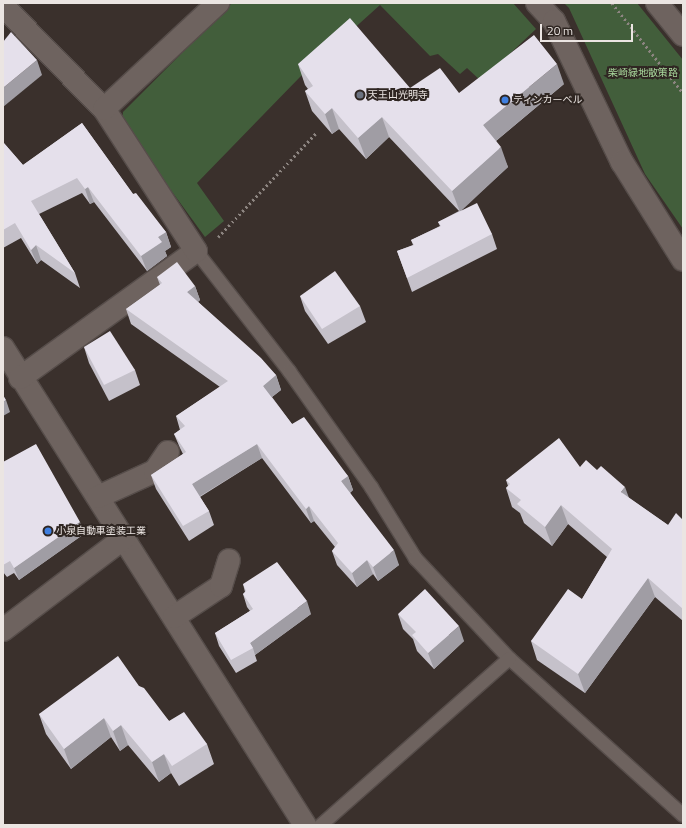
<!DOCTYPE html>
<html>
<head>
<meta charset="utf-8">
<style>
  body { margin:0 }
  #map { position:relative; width:686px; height:828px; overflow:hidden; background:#3a302c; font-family:"Titillium Web","Noto Sans JP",sans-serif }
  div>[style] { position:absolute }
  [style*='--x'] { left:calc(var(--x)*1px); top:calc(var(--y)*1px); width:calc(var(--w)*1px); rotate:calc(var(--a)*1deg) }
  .green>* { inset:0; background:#425e3b }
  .path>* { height:2.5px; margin-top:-1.25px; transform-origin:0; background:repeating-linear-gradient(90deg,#8d8581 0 2px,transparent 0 5px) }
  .roads { filter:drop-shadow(1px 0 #564d4a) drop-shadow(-1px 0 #564d4a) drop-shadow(0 1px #564d4a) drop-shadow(0 -1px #564d4a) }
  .service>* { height:13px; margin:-6.5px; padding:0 6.5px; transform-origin:6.5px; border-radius:6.5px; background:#6e635f }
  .minor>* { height:22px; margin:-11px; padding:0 11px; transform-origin:11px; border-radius:11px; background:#6e635f }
  .tertiary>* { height:22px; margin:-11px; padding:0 11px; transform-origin:11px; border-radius:11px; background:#6e635f }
  .wall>* { inset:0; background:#c5c1ca }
  .shaded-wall>* { inset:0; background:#a09da4 }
  .building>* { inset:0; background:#e5e0eb }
  .dots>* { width:11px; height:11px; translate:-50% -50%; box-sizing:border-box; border:2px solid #2f2622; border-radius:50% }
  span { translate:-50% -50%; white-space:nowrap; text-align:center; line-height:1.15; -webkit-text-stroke:4px #2f2622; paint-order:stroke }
  .park-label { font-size:10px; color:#a7d69b }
  .poi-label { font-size:10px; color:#ebe5e2 }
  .left { translate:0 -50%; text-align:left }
  .frame { position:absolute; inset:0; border:4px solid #ebe5e2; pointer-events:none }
  .scale { position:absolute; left:540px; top:24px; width:93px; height:18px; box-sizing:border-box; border:2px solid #ebe5e2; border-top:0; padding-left:5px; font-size:12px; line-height:14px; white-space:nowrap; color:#ebe5e2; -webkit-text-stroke:3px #2f2622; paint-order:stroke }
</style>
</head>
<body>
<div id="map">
  <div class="green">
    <div style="clip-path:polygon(232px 3px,513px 3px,536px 29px,481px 81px,467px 68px,460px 74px,438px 54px,430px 56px,380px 5px,300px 77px,197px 183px,224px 221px,205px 237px,122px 123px,123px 112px)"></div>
    <div style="clip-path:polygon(564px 3px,637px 3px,683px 60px,683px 229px,645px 174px,569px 8px)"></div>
  </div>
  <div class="path">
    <div style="--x:612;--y:3;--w:115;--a:51.7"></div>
    <div style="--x:218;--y:237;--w:144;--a:-46.7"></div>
  </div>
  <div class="roads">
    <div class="service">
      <div style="--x:196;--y:251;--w:152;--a:52.2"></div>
      <div style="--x:289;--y:371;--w:142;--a:54.7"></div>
      <div style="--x:371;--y:487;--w:84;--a:58.2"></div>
      <div style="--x:415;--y:558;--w:137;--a:46.8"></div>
      <div style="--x:509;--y:658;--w:234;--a:42.1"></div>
      <div style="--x:320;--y:825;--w:252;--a:-41.5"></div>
    </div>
    <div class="minor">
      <div style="--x:537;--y:3;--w:25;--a:47"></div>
      <div style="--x:554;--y:21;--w:157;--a:64.3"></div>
      <div style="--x:622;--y:162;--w:115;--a:58.1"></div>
      <div style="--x:3;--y:6;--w:144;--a:45.6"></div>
      <div style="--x:3;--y:348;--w:565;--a:57.66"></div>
      <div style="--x:20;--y:378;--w:217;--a:-35.8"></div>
      <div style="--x:196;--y:251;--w:169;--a:-122.9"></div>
      <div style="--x:104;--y:109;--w:156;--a:-42.9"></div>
      <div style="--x:98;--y:497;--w:63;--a:-24.5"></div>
      <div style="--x:155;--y:471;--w:23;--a:-56"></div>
      <div style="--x:174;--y:617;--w:56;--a:-33.4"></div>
      <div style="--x:221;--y:586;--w:27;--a:-73"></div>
      <div style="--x:3;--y:630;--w:152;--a:-37.2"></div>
    </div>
    <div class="tertiary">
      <div style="--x:657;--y:3;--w:41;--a:50.9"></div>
    </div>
  </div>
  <div class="wall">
    <div style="clip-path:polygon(298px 64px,410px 88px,459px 93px,564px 84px,496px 141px,508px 167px,461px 210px,492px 234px,497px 249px,412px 292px,397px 251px,413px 245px,411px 240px,440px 226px,438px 222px,459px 211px,389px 137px,366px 159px,339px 129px,332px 134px,312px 111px,305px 91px,308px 89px,305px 85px)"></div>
    <div style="clip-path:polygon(82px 123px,133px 194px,166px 232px,171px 247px,165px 251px,167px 256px,147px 271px,94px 202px,90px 204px,82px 193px,39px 214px,75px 273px,80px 288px,41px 260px,37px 264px,21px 238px,3px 248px,3px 142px,23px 165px)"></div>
    <div style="clip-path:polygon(157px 277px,195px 286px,200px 300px,198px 302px,276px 375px,281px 390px,272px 397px,292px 424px,348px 476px,353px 490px,350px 493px,399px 565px,378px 581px,373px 574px,357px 587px,337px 565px,332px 551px,335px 547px,314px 521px,311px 523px,262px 458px,200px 497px,209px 511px,214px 525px,189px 541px,156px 489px,151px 475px,183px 454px,180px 448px,174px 434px,180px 430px,176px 416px,220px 387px,131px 324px,126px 309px,160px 285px)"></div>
    <div style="clip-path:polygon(300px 296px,360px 306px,366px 322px,328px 344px,305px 311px)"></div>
    <div style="clip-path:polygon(84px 347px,135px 370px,140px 385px,109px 401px,89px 363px)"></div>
    <div style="clip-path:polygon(3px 462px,84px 534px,19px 580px,14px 573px,7px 577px,3px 572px)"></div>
    <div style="clip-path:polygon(580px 467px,629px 498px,668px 525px,683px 520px,683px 621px,655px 597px,585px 693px,537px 660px,531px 641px,582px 599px,607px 557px,568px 524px,552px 546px,524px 523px,520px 513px,512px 507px,506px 488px,508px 486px,506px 480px)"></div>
    <div style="clip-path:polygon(243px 584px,311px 614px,255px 655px,257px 661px,236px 673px,219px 646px,215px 633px,250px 611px,247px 607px,243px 594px,245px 592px)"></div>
    <div style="clip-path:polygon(398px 614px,464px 641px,434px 669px,417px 651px,413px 639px,403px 629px)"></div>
    <div style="clip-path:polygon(139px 686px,169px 721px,207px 744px,214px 764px,179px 786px,171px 773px,159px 782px,128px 745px,120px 751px,111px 737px,71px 769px,46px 734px,39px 714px)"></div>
  </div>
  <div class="shaded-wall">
    <div style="clip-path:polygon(37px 60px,42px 75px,3px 107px,3px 88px)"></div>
    <div style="clip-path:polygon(557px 64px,564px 84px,491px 145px,483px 125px)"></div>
    <div style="clip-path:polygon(332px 108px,339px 129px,332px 134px,325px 114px)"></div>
    <div style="clip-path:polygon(382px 117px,389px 137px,366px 159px,358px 138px)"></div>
    <div style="clip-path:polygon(501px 147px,508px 167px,460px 212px,452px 191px)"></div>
    <div style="clip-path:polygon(88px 187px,94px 202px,90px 204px,85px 189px)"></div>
    <div style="clip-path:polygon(166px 232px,171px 247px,165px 251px,167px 256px,147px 271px,141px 256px,158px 237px)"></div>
    <div style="clip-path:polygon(36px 245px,41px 260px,37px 264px,31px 250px)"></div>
    <div style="clip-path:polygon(195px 286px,200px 300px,192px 307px,187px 292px)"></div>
    <div style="clip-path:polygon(276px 375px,281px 390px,268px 400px,263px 386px)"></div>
    <div style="clip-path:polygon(6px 400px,10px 412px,3px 416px,3px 402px)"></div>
    <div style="clip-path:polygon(257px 444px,262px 458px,197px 498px,192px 484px)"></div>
    <div style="clip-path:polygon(348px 476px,353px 490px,346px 495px,341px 481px)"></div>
    <div style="clip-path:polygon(625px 487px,632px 506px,621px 492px)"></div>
    <div style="clip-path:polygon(561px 505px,568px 524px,552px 546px,545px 527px)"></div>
    <div style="clip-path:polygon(309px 506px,314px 521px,311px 523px,306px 509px)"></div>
    <div style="clip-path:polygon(80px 522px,84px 534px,19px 580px,14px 568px)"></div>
    <div style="clip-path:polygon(394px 550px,399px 565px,378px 581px,373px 567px)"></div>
    <div style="clip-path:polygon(367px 560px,373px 574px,357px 587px,352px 573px)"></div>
    <div style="clip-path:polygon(648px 578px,655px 597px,585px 693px,578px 674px)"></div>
    <div style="clip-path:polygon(307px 601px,311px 614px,255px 655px,253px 648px,250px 643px)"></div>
    <div style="clip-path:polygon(459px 626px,464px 641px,434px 669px,428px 653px)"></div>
    <div style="clip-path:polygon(104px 718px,111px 737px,71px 769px,64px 749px)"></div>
    <div style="clip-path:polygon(121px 725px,128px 745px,120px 751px,113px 731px)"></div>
    <div style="clip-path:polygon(164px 754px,171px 773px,159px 782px,152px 762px)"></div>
  </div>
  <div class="building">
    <div style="clip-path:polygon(350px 18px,410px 88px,440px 68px,459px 93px,534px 35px,557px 64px,483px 125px,501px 147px,452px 191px,382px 117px,358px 138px,332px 108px,325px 114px,305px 91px,313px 86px,298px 64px)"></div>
    <div style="clip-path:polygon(11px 32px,37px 60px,3px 88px,3px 42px)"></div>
    <div style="clip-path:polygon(82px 123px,133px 194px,136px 193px,166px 232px,158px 237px,162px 242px,141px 256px,88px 187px,85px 189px,77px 178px,31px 201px,75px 273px,36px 245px,31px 250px,15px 223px,3px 230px,3px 142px,23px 165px)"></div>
    <div style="clip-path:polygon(477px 203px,492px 234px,407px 278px,397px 251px,414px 245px,411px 240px,441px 226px,438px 222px)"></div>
    <div style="clip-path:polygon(177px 262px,195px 286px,187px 292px,261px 358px,276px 375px,263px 386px,292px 424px,304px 417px,348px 476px,341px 481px,394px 550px,373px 567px,367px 560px,352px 573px,332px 551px,338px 543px,309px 506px,306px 509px,257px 444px,192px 484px,209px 511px,183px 526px,151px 475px,186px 452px,174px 434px,185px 426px,176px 416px,228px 381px,126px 309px,162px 283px,157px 277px)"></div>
    <div style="clip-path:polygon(335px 271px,360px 306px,322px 329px,300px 296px)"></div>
    <div style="clip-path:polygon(110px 331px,135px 370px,104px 385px,84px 347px)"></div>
    <div style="clip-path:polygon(3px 395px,6px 400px,3px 402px)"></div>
    <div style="clip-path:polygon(559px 438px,580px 467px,586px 460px,597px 470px,601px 466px,625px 487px,621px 492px,668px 525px,676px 513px,683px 520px,683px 609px,648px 578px,578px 674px,531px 641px,568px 589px,582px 599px,612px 549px,561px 505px,545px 527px,517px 504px,521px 500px,506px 488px,510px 484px,506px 480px)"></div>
    <div style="clip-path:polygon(36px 444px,80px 522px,14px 568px,10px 561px,3px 565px,3px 462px)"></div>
    <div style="clip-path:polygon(277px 562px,307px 601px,250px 643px,253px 648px,231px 660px,215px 633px,253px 609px,243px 594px,246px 591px,243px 584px)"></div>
    <div style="clip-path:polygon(425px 589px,459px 626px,428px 653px,412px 635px,416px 632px,398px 614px)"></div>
    <div style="clip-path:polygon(118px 656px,139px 686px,144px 688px,169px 721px,184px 712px,207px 744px,172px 766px,164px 754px,152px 762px,121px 725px,113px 731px,104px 718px,64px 749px,39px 714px)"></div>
  </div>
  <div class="dots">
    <div style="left:360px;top:95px;background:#6b7280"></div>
    <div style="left:505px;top:100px;background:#3f7fe0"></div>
    <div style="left:48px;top:531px;background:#3f7fe0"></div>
  </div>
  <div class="park-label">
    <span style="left:643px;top:73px">柴崎緑地散策路</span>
  </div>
  <div class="poi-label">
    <span class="left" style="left:368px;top:95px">天王山光明寺</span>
    <span class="left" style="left:513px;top:100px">ティンカーベル</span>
    <span class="left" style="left:56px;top:531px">小泉自動車塗装工業</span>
  </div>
  <div class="frame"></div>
  <div class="scale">20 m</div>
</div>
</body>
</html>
